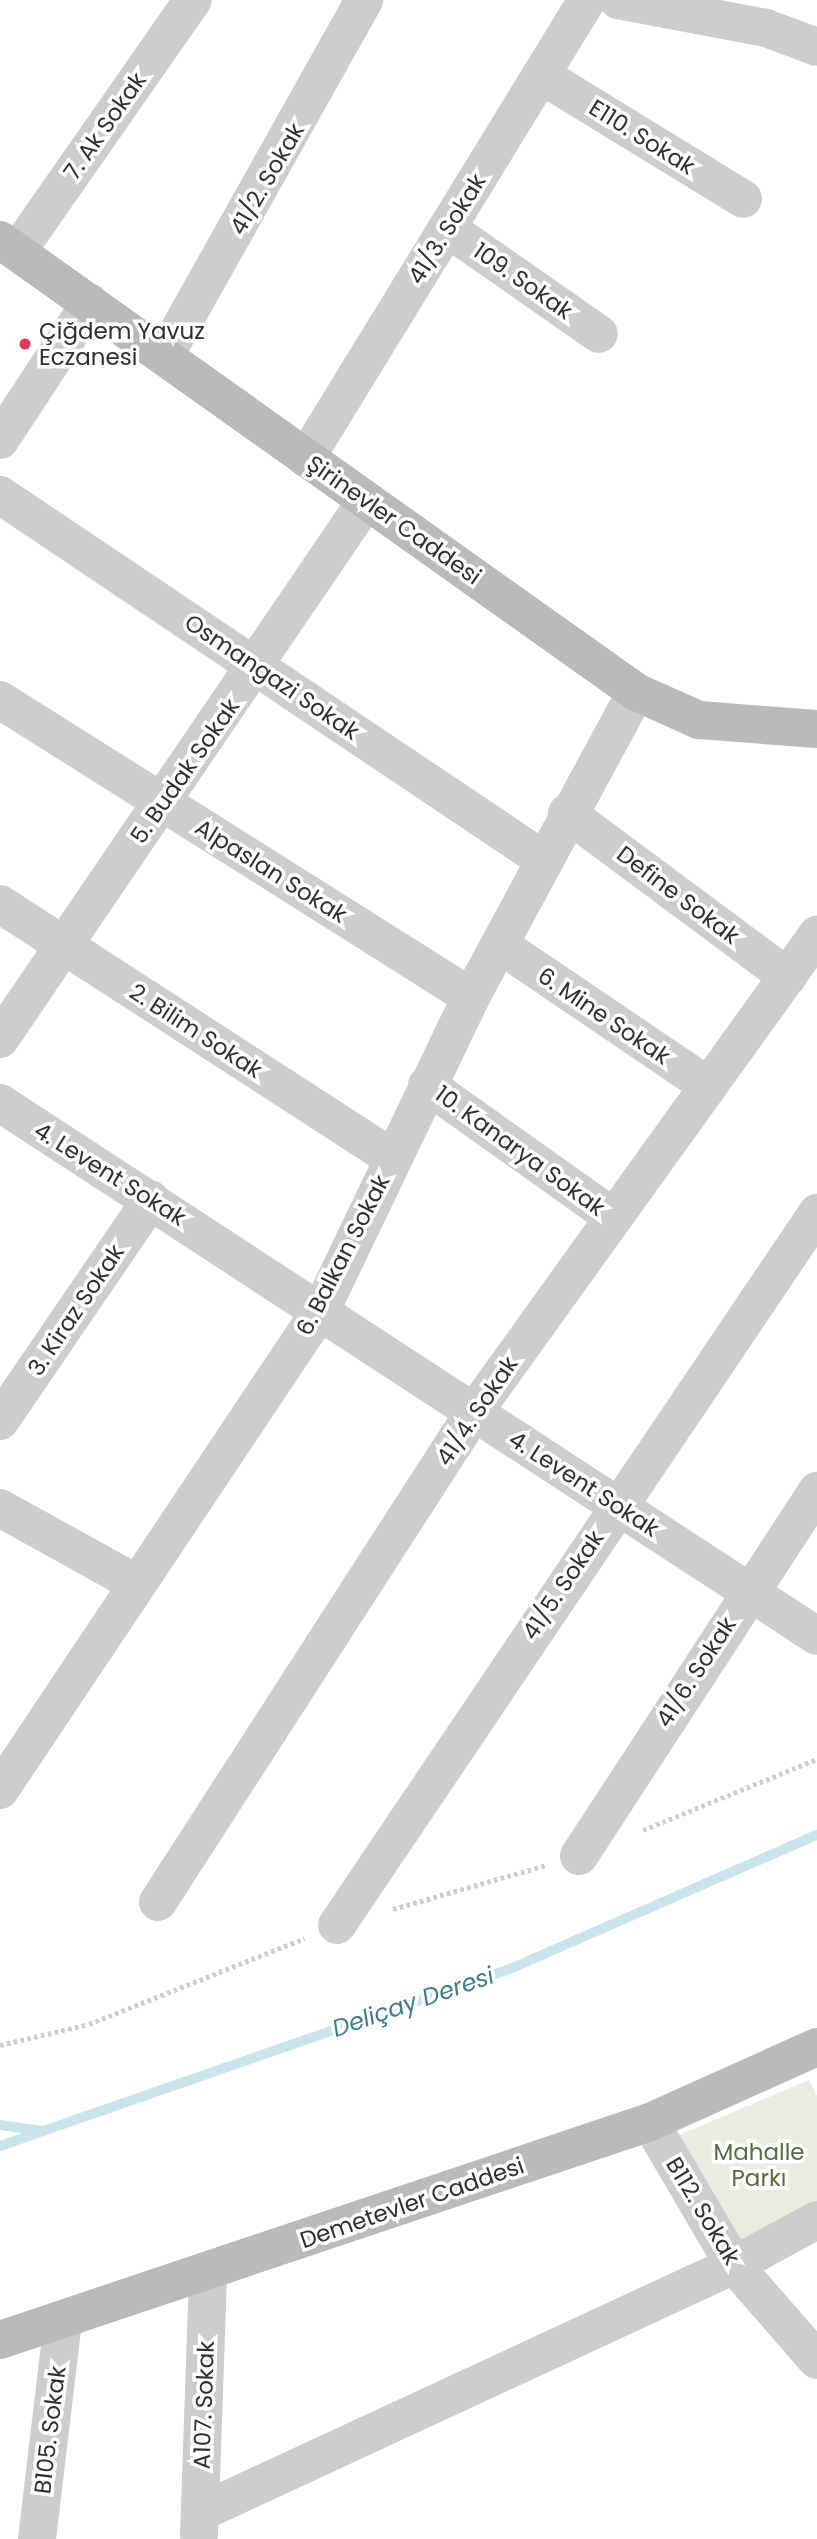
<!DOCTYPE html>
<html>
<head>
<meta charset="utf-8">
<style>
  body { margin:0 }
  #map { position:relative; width:817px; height:2539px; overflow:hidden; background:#fff; font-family:Poppins,sans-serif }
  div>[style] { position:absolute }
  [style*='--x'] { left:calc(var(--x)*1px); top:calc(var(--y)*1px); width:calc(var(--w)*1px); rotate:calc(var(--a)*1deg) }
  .green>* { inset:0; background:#e8eddf }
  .stream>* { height:10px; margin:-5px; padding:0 5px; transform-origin:5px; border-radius:5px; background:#cbe4ec }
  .path>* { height:4.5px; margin-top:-2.25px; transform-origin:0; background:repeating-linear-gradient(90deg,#cdcdcd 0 3.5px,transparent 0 7px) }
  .minor>* { height:38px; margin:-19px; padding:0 19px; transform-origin:19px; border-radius:19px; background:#cdcdcd }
  .secondary>* { height:38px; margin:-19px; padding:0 19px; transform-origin:19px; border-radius:19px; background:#bababa }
  .dots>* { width:19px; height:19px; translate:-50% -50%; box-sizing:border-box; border:4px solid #fff; border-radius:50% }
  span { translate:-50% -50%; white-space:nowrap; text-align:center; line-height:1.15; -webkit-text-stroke:7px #fff; paint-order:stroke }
  .street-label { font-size:23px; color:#303030 }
  .poi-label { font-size:23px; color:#303030 }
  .left { translate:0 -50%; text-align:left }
  .park-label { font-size:23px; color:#5a6b3e }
  .water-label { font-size:24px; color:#3f7d91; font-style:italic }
</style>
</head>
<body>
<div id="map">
  <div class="green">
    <div style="clip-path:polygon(809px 2080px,817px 2096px,817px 2202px,735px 2243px,677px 2136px)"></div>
  </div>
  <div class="stream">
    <div style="--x:0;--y:2125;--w:42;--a:8.1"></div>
    <div style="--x:0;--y:2146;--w:542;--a:-19.17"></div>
    <div style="--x:512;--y:1968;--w:333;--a:-23.6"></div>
  </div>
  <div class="path">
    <div style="--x:643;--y:1830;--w:188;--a:-22.2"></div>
    <div style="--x:393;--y:1909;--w:159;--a:-16"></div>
    <div style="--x:0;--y:2045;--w:91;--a:-13.3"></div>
    <div style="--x:89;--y:2024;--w:232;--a:-21.7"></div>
  </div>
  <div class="minor">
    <div style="--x:618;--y:0;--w:151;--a:10.7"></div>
    <div style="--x:766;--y:28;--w:54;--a:20.4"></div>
    <div style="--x:541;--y:75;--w:237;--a:31.5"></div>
    <div style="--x:447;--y:228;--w:185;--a:34.9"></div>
    <div style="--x:17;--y:252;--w:307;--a:-55.1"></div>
    <div style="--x:165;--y:355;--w:407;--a:-60.7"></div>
    <div style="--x:0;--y:440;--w:164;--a:-56.7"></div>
    <div style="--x:306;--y:458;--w:537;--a:-58.47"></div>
    <div style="--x:0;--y:495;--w:655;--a:33.86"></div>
    <div style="--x:0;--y:700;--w:557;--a:32.23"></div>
    <div style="--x:567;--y:813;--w:275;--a:36.6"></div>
    <div style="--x:0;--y:904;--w:468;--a:32.9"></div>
    <div style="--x:500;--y:945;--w:251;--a:34.1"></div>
    <div style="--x:0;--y:1039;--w:651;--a:-55.77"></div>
    <div style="--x:427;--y:1085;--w:228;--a:35.4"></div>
    <div style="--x:0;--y:1103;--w:975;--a:33.12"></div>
    <div style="--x:0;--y:1421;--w:268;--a:-55.7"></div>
    <div style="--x:0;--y:1508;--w:157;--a:29"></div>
    <div style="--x:0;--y:1790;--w:580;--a:-56.26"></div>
    <div style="--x:322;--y:1308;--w:345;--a:-64.4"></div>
    <div style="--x:471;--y:997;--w:347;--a:-61.6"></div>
    <div style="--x:579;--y:1856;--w:436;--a:-56.9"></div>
    <div style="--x:158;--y:1902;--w:583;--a:-57.18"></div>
    <div style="--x:474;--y:1412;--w:588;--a:-54.28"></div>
    <div style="--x:337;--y:1925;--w:859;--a:-56.01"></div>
    <div style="--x:650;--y:2122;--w:166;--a:59.6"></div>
    <div style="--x:734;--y:2265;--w:126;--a:48.9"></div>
    <div style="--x:201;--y:2512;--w:587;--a:-24.86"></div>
    <div style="--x:734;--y:2265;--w:94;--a:-28.5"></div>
    <div style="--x:199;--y:2535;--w:264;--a:-88"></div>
    <div style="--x:37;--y:2539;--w:219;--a:-83.2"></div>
  </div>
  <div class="secondary">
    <div style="--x:0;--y:240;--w:780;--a:35.4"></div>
    <div style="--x:636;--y:692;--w:69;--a:24"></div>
    <div style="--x:699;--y:720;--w:118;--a:4.4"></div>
    <div style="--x:0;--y:2340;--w:686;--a:-18.54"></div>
    <div style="--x:650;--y:2122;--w:183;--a:-24.2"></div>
  </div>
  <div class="dots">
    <div style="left:25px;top:344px;background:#e2385c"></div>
  </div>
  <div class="street-label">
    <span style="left:105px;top:126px;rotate:-55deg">7. Ak Sokak</span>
    <span style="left:642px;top:137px;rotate:32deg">E110. Sokak</span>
    <span style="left:267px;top:179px;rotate:-60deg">41/2. Sokak</span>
    <span style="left:447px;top:229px;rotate:-58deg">41/3. Sokak</span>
    <span style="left:523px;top:281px;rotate:35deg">109. Sokak</span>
    <span style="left:394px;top:520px;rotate:35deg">Şirinevler Caddesi</span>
    <span style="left:272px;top:677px;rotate:34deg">Osmangazi Sokak</span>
    <span style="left:185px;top:771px;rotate:-55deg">5. Budak Sokak</span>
    <span style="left:271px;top:871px;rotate:32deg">Alpaslan Sokak</span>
    <span style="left:678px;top:895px;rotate:37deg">Define Sokak</span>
    <span style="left:604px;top:1016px;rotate:34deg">6. Mine Sokak</span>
    <span style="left:196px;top:1031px;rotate:33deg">2. Bilim Sokak</span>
    <span style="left:520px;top:1151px;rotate:36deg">10. Kanarya Sokak</span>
    <span style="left:110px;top:1174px;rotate:32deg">4. Levent Sokak</span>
    <span style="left:343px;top:1255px;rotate:-63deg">6. Balkan Sokak</span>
    <span style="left:76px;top:1310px;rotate:-56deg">3. Kiraz Sokak</span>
    <span style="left:477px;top:1411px;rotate:-56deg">41/4. Sokak</span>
    <span style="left:584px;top:1484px;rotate:33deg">4. Levent Sokak</span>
    <span style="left:563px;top:1585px;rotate:-56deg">41/5. Sokak</span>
    <span style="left:696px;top:1672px;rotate:-57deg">41/6. Sokak</span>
    <span style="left:412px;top:2203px;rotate:-19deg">Demetevler Caddesi</span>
    <span style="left:703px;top:2211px;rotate:59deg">B112. Sokak</span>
    <span style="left:204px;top:2405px;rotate:-88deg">A107. Sokak</span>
    <span style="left:50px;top:2430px;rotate:-83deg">B105. Sokak</span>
  </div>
  <div class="poi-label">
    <span class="left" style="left:39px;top:344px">Çiğdem Yavuz<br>Eczanesi</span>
  </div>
  <div class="park-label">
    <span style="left:759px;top:2165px">Mahalle<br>Parkı</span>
  </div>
  <div class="water-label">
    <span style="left:413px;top:2002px;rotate:-19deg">Deliçay Deresi</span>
  </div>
</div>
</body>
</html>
